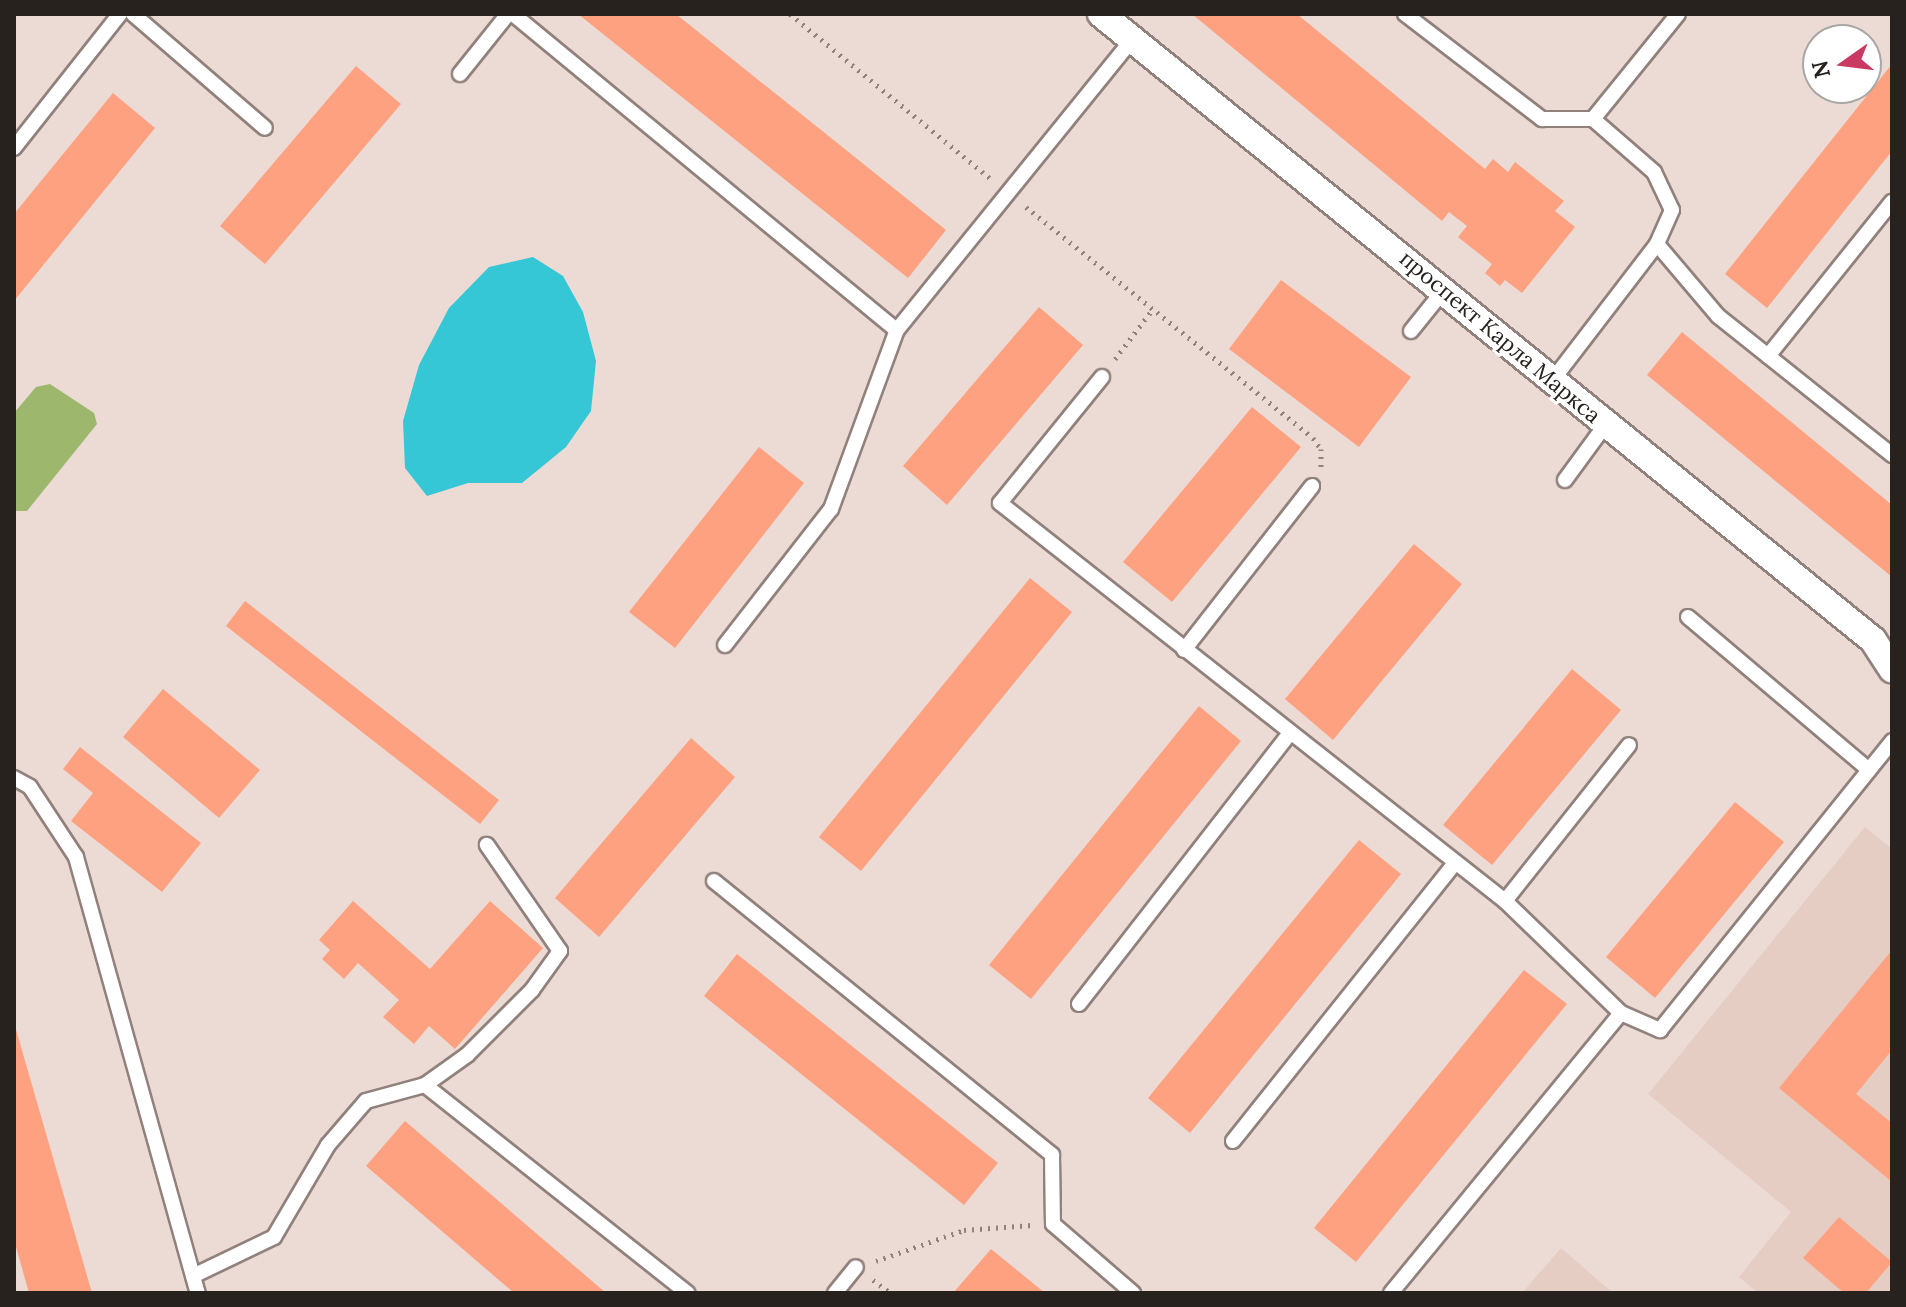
<!DOCTYPE html>
<html>
<head>
<meta charset="utf-8">
<style>
  body { margin:0 }
  #map { position:relative; width:1906px; height:1307px; overflow:hidden; background:#ecdbd4; font-family:Lora,serif }
  div>[style] { position:absolute }
  [style*='--x'] { left:calc(var(--x)*1px); top:calc(var(--y)*1px); width:calc(var(--w)*1px); rotate:calc(var(--a)*1deg) }
  .built>* { inset:0; background:#e5cdc4 }
  .green>* { inset:0; background:#9db76c }
  .water>* { inset:0; background:#35c7d6 }
  .building>* { inset:0; background:#fda180 }
  .path>* { height:5px; margin-top:-2.5px; transform-origin:0; background:repeating-linear-gradient(90deg,#8d827d 0 2px,transparent 0 8px) }
  .roads { filter:drop-shadow(2px 0 #91817c) drop-shadow(-2px 0 #91817c) drop-shadow(0 2px #91817c) drop-shadow(0 -2px #91817c) }
  .lane>* { height:14px; margin:-7px; padding:0 7px; transform-origin:7px; border-radius:7px; background:#fff }
  .street>* { height:26px; margin:-13px; padding:0 13px; transform-origin:13px; border-radius:13px; background:#fff }
  span { translate:-50% -50%; white-space:nowrap; text-align:center; line-height:1.15; -webkit-text-stroke:6px #fff; paint-order:stroke }
  .street-label { font-size:22px; color:#28221f }
  .frame { position:absolute; inset:0; border:16px solid #28221f; pointer-events:none }
  .north { position:absolute; left:1802px; top:24px; width:80px; height:80px; box-sizing:border-box; background:#fff; border:2px solid #a9a7a5; border-radius:50%; rotate:256deg; font-size:22px; font-weight:700; line-height:32px; text-align:center; color:#28221f }
  .north::after { content:''; display:block; margin:auto; width:28px; height:36px; background:#c83a61; clip-path:polygon(50% 0,100% 100%,50% 72%,0 100%) }
</style>
</head>
<body>
<div id="map">
  <div class="built">
    <div style="clip-path:polygon(1865px 827px,1892px 849px,1892px 1293px,1758px 1293px,1739px 1277px,1791px 1212px,1648px 1094px)"></div>
    <div style="clip-path:polygon(1561px 1248px,1613px 1293px,1522px 1293px)"></div>
  </div>
  <div class="green">
    <div style="clip-path:polygon(50px 384px,94px 413px,97px 424px,27px 511px,15px 511px,14px 413px,36px 387px)"></div>
  </div>
  <div class="water">
    <div style="clip-path:polygon(533px 257px,563px 276px,583px 312px,596px 361px,591px 411px,566px 447px,522px 483px,468px 483px,427px 496px,405px 468px,403px 421px,419px 365px,449px 308px,489px 267px)"></div>
  </div>
  <div class="building">
    <div style="clip-path:polygon(578px 14px,676px 14px,946px 230px,908px 278px)"></div>
    <div style="clip-path:polygon(1192px 14px,1297px 14px,1485px 169px,1493px 159px,1508px 172px,1515px 162px,1564px 201px,1555px 211px,1575px 227px,1522px 293px,1505px 280px,1500px 286px,1485px 273px,1492px 264px,1458px 237px,1467px 226px,1449px 212px,1442px 221px)"></div>
    <div style="clip-path:polygon(1892px 64px,1892px 151px,1767px 308px,1725px 274px)"></div>
    <div style="clip-path:polygon(356px 66px,401px 104px,265px 264px,220px 226px)"></div>
    <div style="clip-path:polygon(113px 93px,155px 128px,14px 301px,14px 214px)"></div>
    <div style="clip-path:polygon(1281px 280px,1411px 377px,1359px 447px,1229px 349px)"></div>
    <div style="clip-path:polygon(1039px 307px,1083px 345px,947px 505px,903px 466px)"></div>
    <div style="clip-path:polygon(1682px 332px,1892px 505px,1892px 577px,1647px 375px)"></div>
    <div style="clip-path:polygon(1252px 407px,1301px 447px,1172px 602px,1123px 562px)"></div>
    <div style="clip-path:polygon(759px 447px,804px 483px,675px 648px,629px 612px)"></div>
    <div style="clip-path:polygon(1414px 544px,1462px 584px,1333px 740px,1285px 699px)"></div>
    <div style="clip-path:polygon(1030px 578px,1072px 612px,861px 871px,819px 837px)"></div>
    <div style="clip-path:polygon(245px 601px,499px 800px,480px 824px,226px 626px)"></div>
    <div style="clip-path:polygon(1572px 669px,1621px 710px,1492px 865px,1443px 825px)"></div>
    <div style="clip-path:polygon(163px 689px,260px 770px,219px 818px,123px 737px)"></div>
    <div style="clip-path:polygon(1199px 706px,1241px 741px,1031px 999px,989px 965px)"></div>
    <div style="clip-path:polygon(691px 738px,735px 777px,599px 937px,555px 898px)"></div>
    <div style="clip-path:polygon(80px 747px,201px 843px,162px 892px,71px 821px,93px 793px,63px 769px)"></div>
    <div style="clip-path:polygon(1735px 802px,1784px 842px,1655px 998px,1606px 957px)"></div>
    <div style="clip-path:polygon(1359px 840px,1401px 874px,1190px 1133px,1148px 1098px)"></div>
    <div style="clip-path:polygon(353px 901px,430px 969px,490px 901px,543px 948px,455px 1049px,429px 1026px,414px 1044px,383px 1017px,399px 1000px,358px 963px,344px 979px,322px 959px,330px 950px,319px 940px)"></div>
    <div style="clip-path:polygon(1892px 950px,1892px 1050px,1856px 1094px,1892px 1123px,1892px 1182px,1779px 1088px)"></div>
    <div style="clip-path:polygon(737px 954px,998px 1163px,964px 1205px,704px 996px)"></div>
    <div style="clip-path:polygon(1524px 970px,1567px 1004px,1356px 1262px,1314px 1228px)"></div>
    <div style="clip-path:polygon(14px 1027px,15px 1026px,92px 1293px,29px 1293px,14px 1240px)"></div>
    <div style="clip-path:polygon(405px 1121px,606px 1293px,514px 1293px,366px 1166px)"></div>
    <div style="clip-path:polygon(1839px 1217px,1892px 1262px,1866px 1293px,1844px 1293px,1803px 1258px)"></div>
    <div style="clip-path:polygon(991px 1249px,1045px 1293px,953px 1293px)"></div>
  </div>
  <div class="path">
    <div style="--x:790;--y:14;--w:263;--a:39.4"></div>
    <div style="--x:1026;--y:207;--w:368;--a:38.8"></div>
    <div style="--x:1313;--y:438;--w:14;--a:54"></div>
    <div style="--x:1321;--y:449;--w:19;--a:90"></div>
    <div style="--x:1115;--y:359;--w:63;--a:-52.8"></div>
    <div style="--x:876;--y:1261;--w:93;--a:-19.4"></div>
    <div style="--x:964;--y:1230;--w:68;--a:-4.2"></div>
    <div style="--x:873;--y:1280;--w:22;--a:36"></div>
  </div>
  <div class="roads">
    <div class="lane">
      <div style="--x:133;--y:14;--w:174;--a:40.8"></div>
      <div style="--x:513;--y:14;--w:497;--a:39.5"></div>
      <div style="--x:1405;--y:14;--w:173;--a:37.5"></div>
      <div style="--x:1542;--y:119;--w:51;--a:0"></div>
      <div style="--x:1593;--y:119;--w:81;--a:41"></div>
      <div style="--x:1654;--y:172;--w:42;--a:64.7"></div>
      <div style="--x:1672;--y:210;--w:37;--a:114"></div>
      <div style="--x:1657;--y:244;--w:173;--a:127.5"></div>
      <div style="--x:460;--y:74;--w:77;--a:-51.3"></div>
      <div style="--x:1593;--y:119;--w:135;--a:-51"></div>
      <div style="--x:14;--y:148;--w:171;--a:-51.7"></div>
      <div style="--x:1657;--y:244;--w:94;--a:49.7"></div>
      <div style="--x:1718;--y:316;--w:223;--a:38.6"></div>
      <div style="--x:1411;--y:331;--w:53;--a:-51.2"></div>
      <div style="--x:1768;--y:356;--w:198;--a:-51.2"></div>
      <div style="--x:1102;--y:377;--w:162;--a:129"></div>
      <div style="--x:1000;--y:503;--w:643;--a:38.24"></div>
      <div style="--x:1505;--y:901;--w:161;--a:44"></div>
      <div style="--x:1621;--y:1013;--w:43;--a:23.6"></div>
      <div style="--x:1660;--y:1030;--w:371;--a:-51.2"></div>
      <div style="--x:1565;--y:480;--w:69;--a:-53.8"></div>
      <div style="--x:1688;--y:617;--w:237;--a:40.2"></div>
      <div style="--x:725;--y:645;--w:172;--a:-52.1"></div>
      <div style="--x:831;--y:509;--w:191;--a:-69.8"></div>
      <div style="--x:897;--y:330;--w:375;--a:-51"></div>
      <div style="--x:1184;--y:650;--w:208;--a:-52"></div>
      <div style="--x:14;--y:778;--w:18;--a:29"></div>
      <div style="--x:30;--y:787;--w:84;--a:56.7"></div>
      <div style="--x:76;--y:857;--w:453;--a:74.4"></div>
      <div style="--x:714;--y:881;--w:435;--a:39"></div>
      <div style="--x:1052;--y:1155;--w:69;--a:89.2"></div>
      <div style="--x:1053;--y:1224;--w:106;--a:40.8"></div>
      <div style="--x:1505;--y:901;--w:199;--a:-51.5"></div>
      <div style="--x:1079;--y:1004;--w:343;--a:-52.1"></div>
      <div style="--x:425;--y:1085;--w:335;--a:38.4"></div>
      <div style="--x:1233;--y:1141;--w:356;--a:-51.4"></div>
      <div style="--x:193;--y:1276;--w:90;--a:-25.7"></div>
      <div style="--x:274;--y:1237;--w:107;--a:-59.6"></div>
      <div style="--x:328;--y:1145;--w:58;--a:-49.2"></div>
      <div style="--x:366;--y:1101;--w:61;--a:-15.2"></div>
      <div style="--x:425;--y:1085;--w:52;--a:-35.5"></div>
      <div style="--x:467;--y:1055;--w:92;--a:-45"></div>
      <div style="--x:532;--y:990;--w:48;--a:-54.3"></div>
      <div style="--x:560;--y:951;--w:129;--a:-124.6"></div>
      <div style="--x:835;--y:1293;--w:33;--a:-51"></div>
      <div style="--x:1391;--y:1293;--w:362;--a:-50.6"></div>
    </div>
    <div class="street">
      <div style="--x:1101;--y:14;--w:994;--a:39.04"></div>
      <div style="--x:1873;--y:640;--w:35;--a:57"></div>
    </div>
  </div>
  <div class="street-label">
    <span style="left:1500px;top:337px;rotate:40deg">проспект Карла Маркса</span>
  </div>
  <div class="frame"></div>
  <div class="north">N</div>
</div>
</body>
</html>
